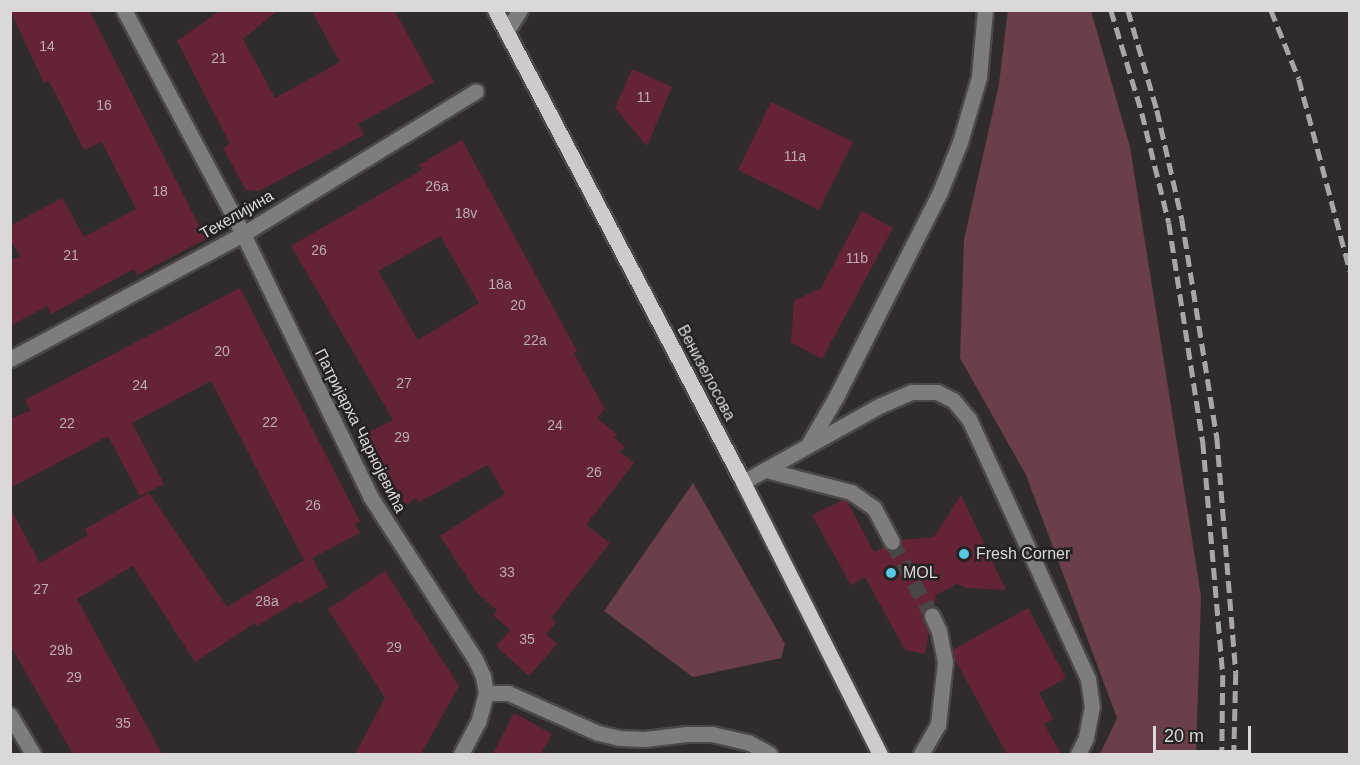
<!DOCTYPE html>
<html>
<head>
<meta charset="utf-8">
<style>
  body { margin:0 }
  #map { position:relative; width:1360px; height:765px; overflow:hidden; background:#302c2c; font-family:Arial,sans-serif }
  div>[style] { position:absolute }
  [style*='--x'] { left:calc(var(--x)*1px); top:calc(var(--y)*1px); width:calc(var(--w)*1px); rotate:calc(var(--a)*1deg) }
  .green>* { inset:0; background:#6a3f49 }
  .building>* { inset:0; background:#642436 }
  .minor-tunnel>* { height:15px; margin-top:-7.5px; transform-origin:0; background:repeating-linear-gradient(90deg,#4a4646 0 15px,transparent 0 23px) }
  .roads { filter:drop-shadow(2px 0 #4b4848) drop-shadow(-2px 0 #4b4848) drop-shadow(0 2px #4b4848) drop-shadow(0 -2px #4b4848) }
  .minor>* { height:15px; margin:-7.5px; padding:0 7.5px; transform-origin:7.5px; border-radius:7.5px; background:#7e7c7c }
  .major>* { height:15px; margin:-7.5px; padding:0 7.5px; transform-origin:7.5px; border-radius:7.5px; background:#cfcbcc }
  .rail>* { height:4.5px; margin-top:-2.25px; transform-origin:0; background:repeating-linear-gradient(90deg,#a9a6a6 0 12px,transparent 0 18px) }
  .dots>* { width:16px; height:16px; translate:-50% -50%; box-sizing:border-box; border:3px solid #262223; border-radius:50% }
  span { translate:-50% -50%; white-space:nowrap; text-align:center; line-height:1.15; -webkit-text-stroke:5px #262223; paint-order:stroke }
  .number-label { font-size:14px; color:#bcabb0 }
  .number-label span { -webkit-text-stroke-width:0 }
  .street-label { font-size:16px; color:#dad8d8 }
  .poi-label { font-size:16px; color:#dad8d8 }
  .left { translate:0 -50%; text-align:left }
  .frame { position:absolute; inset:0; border:12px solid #dad8d8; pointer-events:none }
  .scale { position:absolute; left:1153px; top:726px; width:98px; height:27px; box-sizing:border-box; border:3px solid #dad8d8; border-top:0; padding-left:8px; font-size:18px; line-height:21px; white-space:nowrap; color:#dad8d8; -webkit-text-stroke:4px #262223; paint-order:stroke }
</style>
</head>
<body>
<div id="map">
  <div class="green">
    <div style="clip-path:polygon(1008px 10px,1091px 11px,1130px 147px,1201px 596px,1196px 754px,1100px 754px,1117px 718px,1026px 475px,960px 358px,964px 240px,999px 84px)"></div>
    <div style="clip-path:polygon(693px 483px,785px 644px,781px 658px,693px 677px,604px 611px)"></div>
  </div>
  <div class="building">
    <div style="clip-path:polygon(10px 10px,89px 10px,206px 239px,137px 275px,134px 269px,51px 314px,47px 306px,10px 326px,10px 261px,20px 256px,10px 239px,10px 226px,62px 198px,84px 237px,136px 209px,102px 142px,84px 150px,49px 81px,44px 83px)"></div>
    <div style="clip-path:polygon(221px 10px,278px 10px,243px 39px,275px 98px,340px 62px,311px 10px,394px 10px,434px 82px,358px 124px,364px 135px,259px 191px,246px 190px,223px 148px,230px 144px,177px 41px)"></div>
    <div style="clip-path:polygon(632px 69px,672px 87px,647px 146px,615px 108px)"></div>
    <div style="clip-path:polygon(771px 102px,853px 142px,819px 210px,738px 170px)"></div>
    <div style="clip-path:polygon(evenodd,462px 140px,577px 351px,574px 354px,605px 409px,597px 418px,617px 434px,614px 438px,625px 447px,620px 452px,634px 463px,586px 525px,610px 543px,551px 618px,556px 623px,546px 634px,557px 644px,529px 676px,496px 646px,511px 630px,493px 615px,497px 610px,477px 593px,440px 536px,505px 494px,488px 465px,419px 502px,416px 498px,406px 505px,361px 436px,393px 420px,291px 246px,422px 170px,419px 165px,462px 140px,440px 236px,479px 303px,418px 340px,378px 271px,440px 236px)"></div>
    <div style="clip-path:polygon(862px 211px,893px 228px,822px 359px,791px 342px,794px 301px,821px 288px)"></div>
    <div style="clip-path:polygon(240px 288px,360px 521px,355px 525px,360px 533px,312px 558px,328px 587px,299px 604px,298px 601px,257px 626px,255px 623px,195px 662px,133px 566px,77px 599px,162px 754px,73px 754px,10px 645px,10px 508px,40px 563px,88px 535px,85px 529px,149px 493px,227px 607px,304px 560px,211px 381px,132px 423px,164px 484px,140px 496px,108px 436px,10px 488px,10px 419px,31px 410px,25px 400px)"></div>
    <div style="clip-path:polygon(961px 495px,1006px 590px,967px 588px,957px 584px,936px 595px,934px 607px,927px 607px,922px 615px,929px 632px,925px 654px,905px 650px,865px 577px,851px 585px,812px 515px,843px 500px,847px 501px,874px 552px,884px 547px,892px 552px,900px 548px,901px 540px,934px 537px)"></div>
    <div style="clip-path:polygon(385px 571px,459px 686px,421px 754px,355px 754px,385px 698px,328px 609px)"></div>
    <div style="clip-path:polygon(1028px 608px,1066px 678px,1039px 693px,1053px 719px,1044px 724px,1061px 754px,1007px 754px,954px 658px,953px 650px)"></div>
    <div style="clip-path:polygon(514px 713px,552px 734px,541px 754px,493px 754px)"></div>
  </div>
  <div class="minor-tunnel">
    <div style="--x:892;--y:542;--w:84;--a:61.6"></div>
  </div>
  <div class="roads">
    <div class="minor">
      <div style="--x:124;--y:10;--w:254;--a:62"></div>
      <div style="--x:243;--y:234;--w:291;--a:64.1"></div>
      <div style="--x:370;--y:496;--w:194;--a:57.2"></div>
      <div style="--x:475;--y:659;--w:19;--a:65"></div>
      <div style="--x:483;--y:676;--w:17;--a:80"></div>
      <div style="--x:486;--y:693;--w:30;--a:105"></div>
      <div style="--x:478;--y:722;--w:36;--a:118"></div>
      <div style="--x:506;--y:32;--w:26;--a:-58"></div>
      <div style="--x:10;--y:359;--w:264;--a:-28.2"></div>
      <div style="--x:243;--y:234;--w:273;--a:-31.5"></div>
      <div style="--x:808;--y:445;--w:56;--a:-59.7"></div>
      <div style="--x:836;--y:397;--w:230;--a:-63.1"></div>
      <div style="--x:940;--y:192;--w:54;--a:-68.2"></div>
      <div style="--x:960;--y:142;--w:68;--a:-73.7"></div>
      <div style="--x:979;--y:77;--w:67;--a:-84.9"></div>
      <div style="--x:766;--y:470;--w:88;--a:14.5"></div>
      <div style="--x:851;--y:492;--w:28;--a:35"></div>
      <div style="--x:874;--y:508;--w:38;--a:62"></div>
      <div style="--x:743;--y:482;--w:158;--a:-29.2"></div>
      <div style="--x:881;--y:405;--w:34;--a:-23"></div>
      <div style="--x:912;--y:392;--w:25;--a:0"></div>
      <div style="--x:937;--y:392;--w:18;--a:27"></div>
      <div style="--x:953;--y:400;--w:25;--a:50"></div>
      <div style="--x:969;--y:419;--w:286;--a:65.4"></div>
      <div style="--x:1088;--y:679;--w:27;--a:82"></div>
      <div style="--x:1092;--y:706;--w:33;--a:101"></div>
      <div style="--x:1086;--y:738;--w:18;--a:117"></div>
      <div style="--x:486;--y:693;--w:22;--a:0"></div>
      <div style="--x:508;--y:693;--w:98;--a:24"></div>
      <div style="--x:598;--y:733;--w:22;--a:13"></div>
      <div style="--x:619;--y:738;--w:26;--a:2"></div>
      <div style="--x:645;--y:739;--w:42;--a:-6.8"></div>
      <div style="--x:687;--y:734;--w:25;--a:0"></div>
      <div style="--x:712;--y:734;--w:37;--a:13"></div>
      <div style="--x:748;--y:742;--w:25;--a:29"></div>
      <div style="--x:10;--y:715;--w:45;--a:59.5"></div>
      <div style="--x:921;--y:754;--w:34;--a:-60"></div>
      <div style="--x:938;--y:725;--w:63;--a:-83.7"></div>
      <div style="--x:945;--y:662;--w:32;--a:-101"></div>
      <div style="--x:939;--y:631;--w:17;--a:-115"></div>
    </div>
    <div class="major">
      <div style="--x:495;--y:10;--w:533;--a:62.28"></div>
      <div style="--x:743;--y:482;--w:305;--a:63.3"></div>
    </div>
  </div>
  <div class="rail">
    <div style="--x:1111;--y:10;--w:108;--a:73.2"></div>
    <div style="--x:1142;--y:113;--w:113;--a:76.2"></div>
    <div style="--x:1169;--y:223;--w:222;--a:81.2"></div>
    <div style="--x:1203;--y:442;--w:234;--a:85.1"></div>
    <div style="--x:1223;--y:675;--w:79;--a:90.7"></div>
    <div style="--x:1128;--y:10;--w:104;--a:73.8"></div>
    <div style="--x:1157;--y:110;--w:112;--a:77.1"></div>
    <div style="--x:1182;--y:219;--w:221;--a:80.9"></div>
    <div style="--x:1217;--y:437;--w:237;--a:85.4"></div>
    <div style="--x:1236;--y:673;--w:81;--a:91.4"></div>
    <div style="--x:1271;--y:10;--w:74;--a:67.9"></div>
    <div style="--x:1299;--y:79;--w:199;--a:75.1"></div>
  </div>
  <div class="dots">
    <div style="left:964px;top:554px;background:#58c9e3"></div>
    <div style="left:891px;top:573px;background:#58c9e3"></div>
  </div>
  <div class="number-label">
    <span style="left:47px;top:46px">14</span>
    <span style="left:219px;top:58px">21</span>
    <span style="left:644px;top:97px">11</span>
    <span style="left:104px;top:105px">16</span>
    <span style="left:795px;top:156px">11a</span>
    <span style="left:437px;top:186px">26a</span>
    <span style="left:160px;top:191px">18</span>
    <span style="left:466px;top:213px">18v</span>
    <span style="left:319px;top:250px">26</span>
    <span style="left:71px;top:255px">21</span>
    <span style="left:857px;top:258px">11b</span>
    <span style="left:500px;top:284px">18a</span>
    <span style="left:518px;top:305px">20</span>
    <span style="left:535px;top:340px">22a</span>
    <span style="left:222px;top:351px">20</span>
    <span style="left:404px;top:383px">27</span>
    <span style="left:140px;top:385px">24</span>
    <span style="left:270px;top:422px">22</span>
    <span style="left:67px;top:423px">22</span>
    <span style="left:555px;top:425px">24</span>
    <span style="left:402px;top:437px">29</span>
    <span style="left:594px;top:472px">26</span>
    <span style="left:313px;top:505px">26</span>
    <span style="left:507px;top:572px">33</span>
    <span style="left:41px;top:589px">27</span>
    <span style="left:267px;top:601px">28a</span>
    <span style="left:527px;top:639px">35</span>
    <span style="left:394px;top:647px">29</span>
    <span style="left:61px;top:650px">29b</span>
    <span style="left:74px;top:677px">29</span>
    <span style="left:123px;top:723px">35</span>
  </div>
  <div class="street-label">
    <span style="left:237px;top:215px;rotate:-30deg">Текелијина</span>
    <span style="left:706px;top:373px;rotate:62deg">Венизелосова</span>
    <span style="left:360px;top:431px;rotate:63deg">Патријарха Чарнојевића</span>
  </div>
  <div class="poi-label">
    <span class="left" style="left:976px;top:554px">Fresh Corner</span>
    <span class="left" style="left:903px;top:573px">MOL</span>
  </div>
  <div class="frame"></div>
  <div class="scale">20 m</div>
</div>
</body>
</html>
